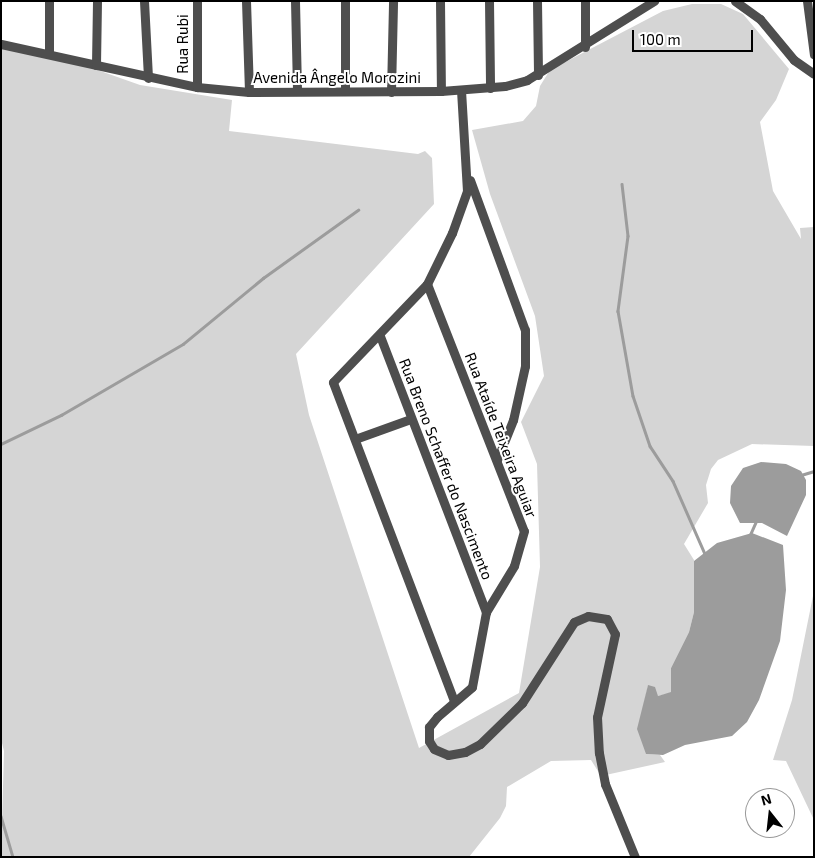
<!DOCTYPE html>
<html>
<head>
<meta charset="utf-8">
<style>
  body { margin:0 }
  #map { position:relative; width:815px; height:858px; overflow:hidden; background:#fff; font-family:"Exo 2",sans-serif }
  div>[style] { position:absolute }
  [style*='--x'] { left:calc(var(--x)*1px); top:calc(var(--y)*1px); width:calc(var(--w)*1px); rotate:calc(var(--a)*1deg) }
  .green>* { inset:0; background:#d5d5d5 }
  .water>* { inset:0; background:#9c9c9c }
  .stream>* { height:2.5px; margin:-1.25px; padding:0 1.25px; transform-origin:1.25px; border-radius:1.25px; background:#9c9c9c }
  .street>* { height:9px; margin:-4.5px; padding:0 4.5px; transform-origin:4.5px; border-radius:4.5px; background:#4e4e4e }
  span { translate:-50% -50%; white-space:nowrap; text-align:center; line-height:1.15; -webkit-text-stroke:4px #fff; paint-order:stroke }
  .street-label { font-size:15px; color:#000 }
  .frame { position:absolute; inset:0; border:2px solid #000; pointer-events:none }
  .north { position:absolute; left:745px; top:788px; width:50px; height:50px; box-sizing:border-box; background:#fff; border:1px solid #999; border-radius:50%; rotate:344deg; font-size:14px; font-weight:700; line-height:20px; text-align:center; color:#000 }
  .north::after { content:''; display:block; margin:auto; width:18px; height:22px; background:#000; clip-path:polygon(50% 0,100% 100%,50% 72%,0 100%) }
  .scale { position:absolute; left:632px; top:30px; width:121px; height:22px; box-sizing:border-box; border:2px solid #000; border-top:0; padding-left:6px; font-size:15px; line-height:18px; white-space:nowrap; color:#000; -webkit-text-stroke:4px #fff; paint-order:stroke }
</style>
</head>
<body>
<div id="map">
  <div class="green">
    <div style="clip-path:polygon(692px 4px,721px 4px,743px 14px,789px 69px,776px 100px,760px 122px,773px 191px,801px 239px,800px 228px,814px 227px,814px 446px,752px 444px,718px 460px,711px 469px,706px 485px,708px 503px,684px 544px,694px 560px,694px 612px,689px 632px,671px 668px,671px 693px,658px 696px,648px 686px,643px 708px,646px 754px,660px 755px,665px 762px,601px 776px,591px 760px,551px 761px,507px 787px,506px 806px,500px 818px,469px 857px,1px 857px,4px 751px,1px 739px,1px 47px,55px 55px,140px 85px,232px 100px,229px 131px,418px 154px,425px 151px,432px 158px,434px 204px,296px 354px,309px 415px,419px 748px,519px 693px,540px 567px,537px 464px,521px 422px,544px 376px,535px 316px,490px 194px,472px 130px,523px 121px,536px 106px,540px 86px,550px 70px,663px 11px)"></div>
    <div style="clip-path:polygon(814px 591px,814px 820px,786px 761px,773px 760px,792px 700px)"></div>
  </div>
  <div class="water">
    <div style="clip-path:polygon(761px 462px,786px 464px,801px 471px,806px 480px,806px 495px,787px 536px,762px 523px,740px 523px,730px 503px,731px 486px,743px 468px)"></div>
    <div style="clip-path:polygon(752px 533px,783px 545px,786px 590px,780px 641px,759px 700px,747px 722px,732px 736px,685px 745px,663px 755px,646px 754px,637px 729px,648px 685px,655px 687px,658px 696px,671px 692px,671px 668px,689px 632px,694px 612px,694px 561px,717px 543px)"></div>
  </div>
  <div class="stream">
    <div style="--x:622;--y:184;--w:52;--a:83.4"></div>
    <div style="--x:628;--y:236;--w:76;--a:97.6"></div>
    <div style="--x:618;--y:311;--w:86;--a:80"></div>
    <div style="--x:633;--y:396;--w:53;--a:71.2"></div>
    <div style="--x:650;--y:446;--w:42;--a:56.7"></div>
    <div style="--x:673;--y:481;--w:82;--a:66.3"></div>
    <div style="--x:1;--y:444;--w:67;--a:-25.8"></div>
    <div style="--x:61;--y:415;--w:141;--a:-30.2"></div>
    <div style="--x:183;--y:344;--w:104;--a:-39.5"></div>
    <div style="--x:263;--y:278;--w:117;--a:-35.6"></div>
    <div style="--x:801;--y:475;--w:14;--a:-17"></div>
    <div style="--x:749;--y:537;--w:17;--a:-66"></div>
    <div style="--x:1;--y:816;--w:43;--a:73.7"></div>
  </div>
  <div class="street">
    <div style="--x:49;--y:1;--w:52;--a:90"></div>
    <div style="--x:144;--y:1;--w:77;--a:87"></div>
    <div style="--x:197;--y:1;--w:86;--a:90"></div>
    <div style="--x:246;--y:1;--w:91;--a:88.1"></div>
    <div style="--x:295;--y:1;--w:90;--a:88.7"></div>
    <div style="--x:440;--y:1;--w:90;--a:89.4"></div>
    <div style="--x:489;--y:1;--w:87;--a:89.3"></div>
    <div style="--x:537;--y:1;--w:74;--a:89.2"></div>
    <div style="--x:735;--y:1;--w:31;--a:36"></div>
    <div style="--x:760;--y:19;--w:53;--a:50.3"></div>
    <div style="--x:794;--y:60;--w:24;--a:35"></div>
    <div style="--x:807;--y:1;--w:54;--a:82.6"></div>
    <div style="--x:1;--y:44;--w:201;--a:12.4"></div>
    <div style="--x:197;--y:87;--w:52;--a:5.5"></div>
    <div style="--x:249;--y:92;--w:192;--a:-0.3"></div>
    <div style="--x:441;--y:91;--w:64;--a:-4.5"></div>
    <div style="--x:505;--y:86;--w:23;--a:-15"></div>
    <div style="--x:527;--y:80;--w:150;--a:-31.9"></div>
    <div style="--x:585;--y:47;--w:46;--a:-90"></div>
    <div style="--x:96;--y:65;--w:64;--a:-89.1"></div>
    <div style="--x:345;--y:91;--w:90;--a:-90"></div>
    <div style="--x:391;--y:92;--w:91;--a:-88.7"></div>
    <div style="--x:470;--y:180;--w:160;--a:69.9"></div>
    <div style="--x:525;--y:330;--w:36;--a:90"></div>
    <div style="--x:525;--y:366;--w:55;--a:102.5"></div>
    <div style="--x:513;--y:420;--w:43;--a:111.8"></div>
    <div style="--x:427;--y:284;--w:265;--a:68.6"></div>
    <div style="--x:524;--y:531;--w:36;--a:106"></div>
    <div style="--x:514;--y:566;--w:54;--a:121.3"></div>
    <div style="--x:486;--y:612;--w:76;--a:100.6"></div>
    <div style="--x:472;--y:687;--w:46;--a:139.4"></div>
    <div style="--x:437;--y:717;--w:13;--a:129"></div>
    <div style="--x:429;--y:727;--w:14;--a:90"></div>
    <div style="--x:429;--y:741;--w:9;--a:58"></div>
    <div style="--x:434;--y:749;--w:15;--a:23"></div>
    <div style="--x:448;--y:755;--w:17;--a:-10"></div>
    <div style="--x:465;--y:752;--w:17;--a:-28"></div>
    <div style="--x:480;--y:744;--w:59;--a:-44.3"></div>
    <div style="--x:522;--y:703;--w:96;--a:-57.3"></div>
    <div style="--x:574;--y:622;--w:15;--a:-23"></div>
    <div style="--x:588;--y:616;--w:19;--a:9"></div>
    <div style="--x:607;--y:619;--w:17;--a:62"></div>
    <div style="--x:615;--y:634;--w:85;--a:102.2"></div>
    <div style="--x:597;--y:717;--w:36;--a:87"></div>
    <div style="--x:599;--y:753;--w:32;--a:79"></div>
    <div style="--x:605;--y:784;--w:79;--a:67.7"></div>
    <div style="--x:380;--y:336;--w:296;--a:69"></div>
    <div style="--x:355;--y:439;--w:59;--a:-19.7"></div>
    <div style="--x:454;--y:701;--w:341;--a:-110.8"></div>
    <div style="--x:333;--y:382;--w:136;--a:-46.2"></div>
    <div style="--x:427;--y:284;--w:57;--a:-63.9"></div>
    <div style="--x:452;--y:233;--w:45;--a:-70.3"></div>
    <div style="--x:467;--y:191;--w:101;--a:-93.4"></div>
  </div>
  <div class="street-label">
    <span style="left:183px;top:44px;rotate:-90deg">Rua Rubi</span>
    <span style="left:337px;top:78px">Avenida Ângelo Morozini</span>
    <span style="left:501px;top:435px;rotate:69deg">Rua Ataíde Teixeira Aguiar</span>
    <span style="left:446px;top:469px;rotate:69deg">Rua Breno Schaffer do Nascimento</span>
  </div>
  <div class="frame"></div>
  <div class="north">N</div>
  <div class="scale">100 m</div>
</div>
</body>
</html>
